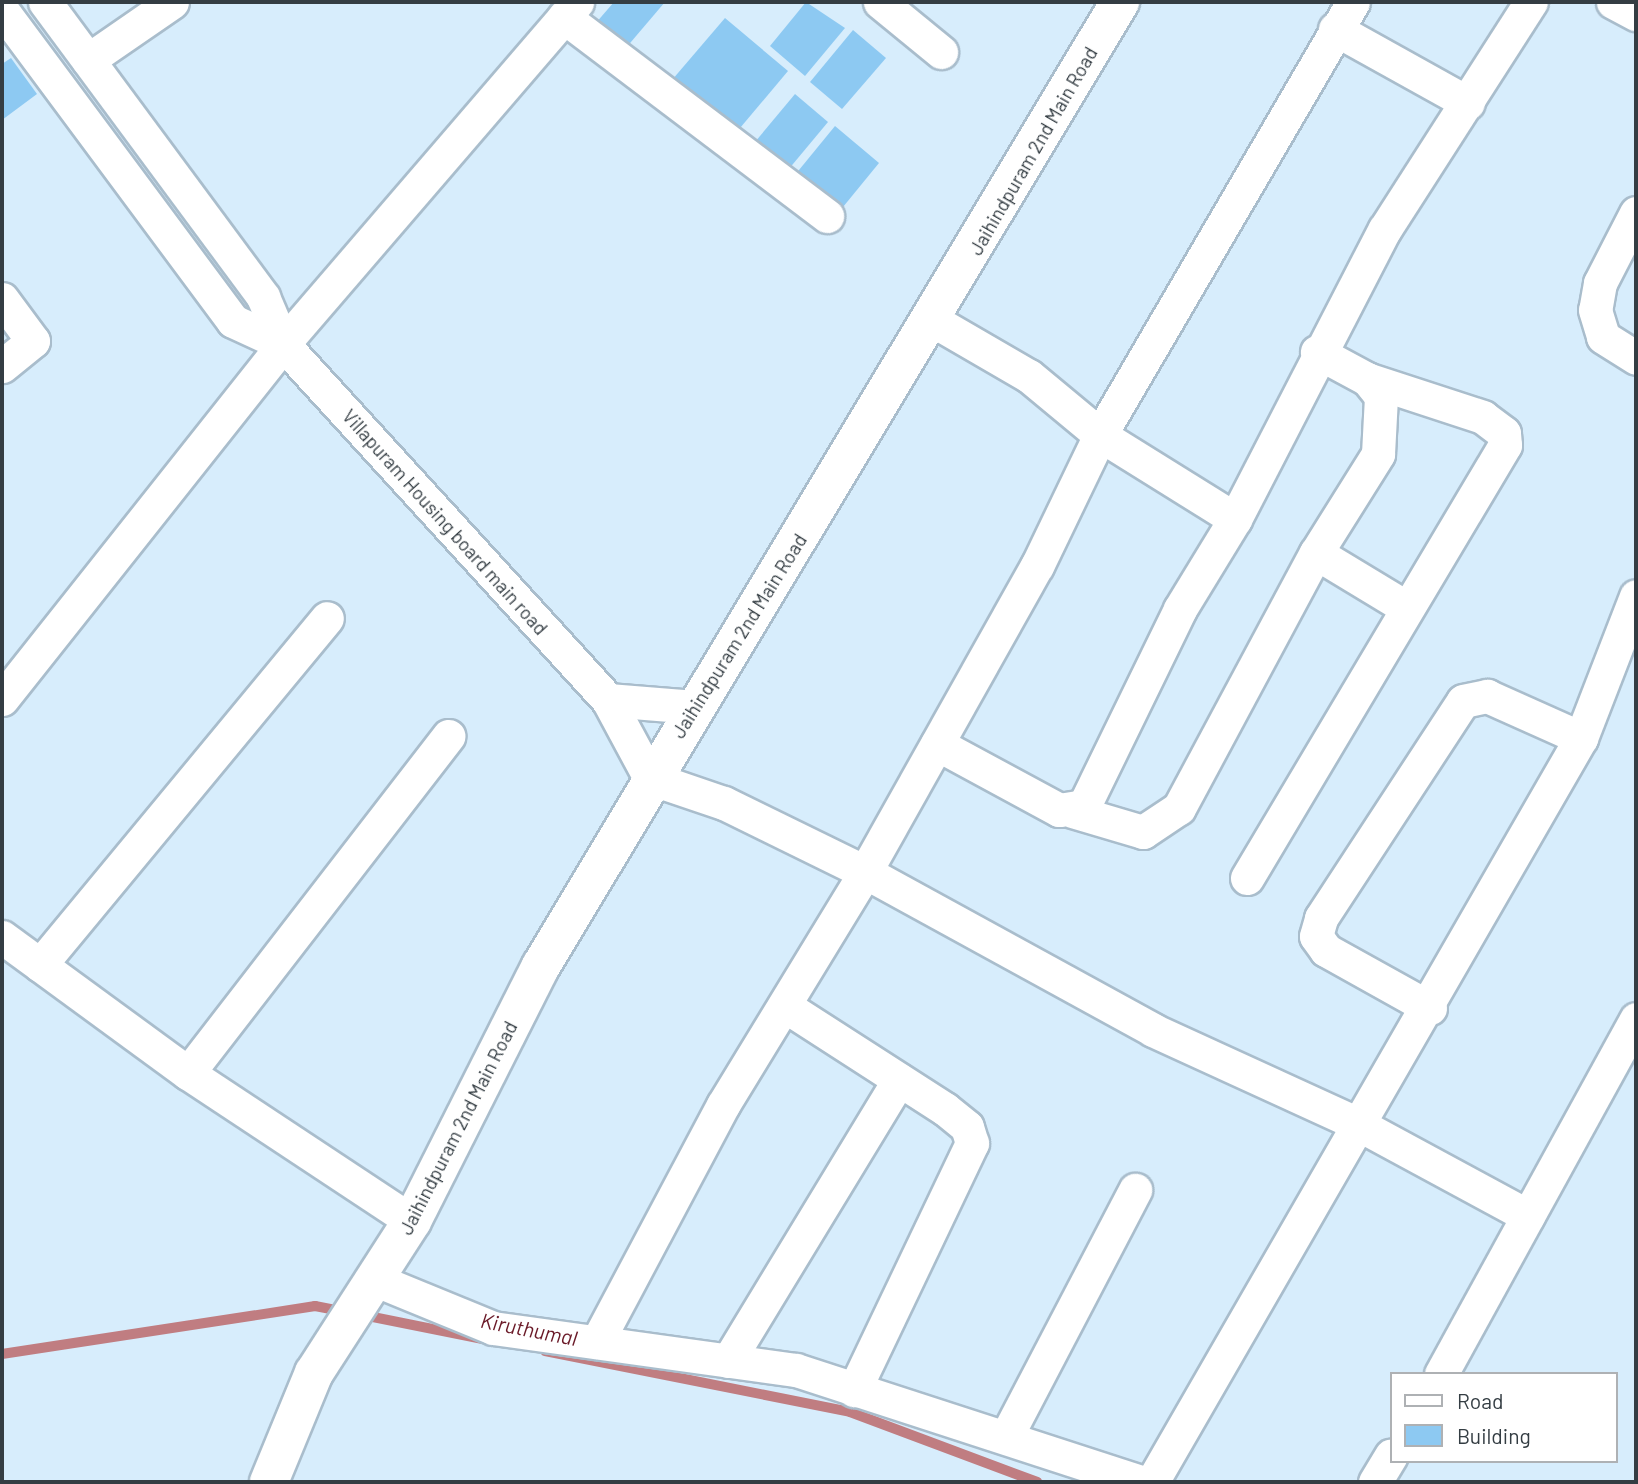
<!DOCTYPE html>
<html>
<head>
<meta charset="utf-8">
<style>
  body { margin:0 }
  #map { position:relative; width:1638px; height:1484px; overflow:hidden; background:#d7edfc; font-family:Barlow,sans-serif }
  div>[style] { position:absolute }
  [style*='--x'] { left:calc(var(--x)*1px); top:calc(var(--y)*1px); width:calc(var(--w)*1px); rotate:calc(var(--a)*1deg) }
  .stream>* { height:10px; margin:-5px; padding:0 5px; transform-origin:5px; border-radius:5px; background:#c07d81 }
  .building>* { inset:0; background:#8dc9f2 }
  .roads { filter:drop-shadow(2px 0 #a9bdcc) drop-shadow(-2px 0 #a9bdcc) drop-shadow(0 2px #a9bdcc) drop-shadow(0 -2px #a9bdcc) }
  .minor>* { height:33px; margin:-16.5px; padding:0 16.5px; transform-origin:16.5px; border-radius:16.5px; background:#fff }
  .tertiary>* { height:38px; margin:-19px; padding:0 19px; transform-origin:19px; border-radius:19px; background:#fff }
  span { translate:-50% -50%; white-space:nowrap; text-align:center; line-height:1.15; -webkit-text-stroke:5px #fff; paint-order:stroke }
  .street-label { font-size:19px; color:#343d43 }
  .water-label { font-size:21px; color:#6a1927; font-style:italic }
  .frame { position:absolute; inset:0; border:4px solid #343d43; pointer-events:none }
  .legend { position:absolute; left:1390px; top:1372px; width:228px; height:91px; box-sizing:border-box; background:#fff; border:2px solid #aeb1b4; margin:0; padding:9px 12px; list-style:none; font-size:21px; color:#343d43 }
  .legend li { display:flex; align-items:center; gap:14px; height:35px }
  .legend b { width:35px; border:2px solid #aeb1b4 }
</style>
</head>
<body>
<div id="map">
  <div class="stream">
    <div style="--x:363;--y:1315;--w:121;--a:11.4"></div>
    <div style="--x:545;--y:1351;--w:311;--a:11.3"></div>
    <div style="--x:850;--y:1412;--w:200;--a:20.5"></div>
    <div style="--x:2;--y:1354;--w:317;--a:-8.7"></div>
    <div style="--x:315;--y:1306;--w:31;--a:11"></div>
  </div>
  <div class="building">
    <div style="clip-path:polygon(614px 2px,665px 2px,625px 49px,595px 24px)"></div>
    <div style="clip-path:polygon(806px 2px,845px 28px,805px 76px,770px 46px)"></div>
    <div style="clip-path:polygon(725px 18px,788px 71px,735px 134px,672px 80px)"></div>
    <div style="clip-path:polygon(853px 30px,886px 58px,842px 109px,810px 82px)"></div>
    <div style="clip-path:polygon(11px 58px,37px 94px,2px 120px,2px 64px)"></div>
    <div style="clip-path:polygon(795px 94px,828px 122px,783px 176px,750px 148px)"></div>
    <div style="clip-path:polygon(835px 126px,879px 163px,834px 218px,790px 181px)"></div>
  </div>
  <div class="roads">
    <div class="minor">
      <div style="--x:45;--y:2;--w:367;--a:53.5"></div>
      <div style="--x:263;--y:297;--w:51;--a:66.9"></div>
      <div style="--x:283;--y:344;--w:482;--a:47.6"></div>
      <div style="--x:608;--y:700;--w:89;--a:61.7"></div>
      <div style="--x:650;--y:778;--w:78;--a:18.7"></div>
      <div style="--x:724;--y:803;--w:157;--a:26.1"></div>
      <div style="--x:865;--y:872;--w:328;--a:28.7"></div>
      <div style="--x:1153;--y:1030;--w:226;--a:24.6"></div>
      <div style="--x:1358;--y:1124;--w:193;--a:28.4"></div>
      <div style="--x:880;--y:2;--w:79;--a:39.3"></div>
      <div style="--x:1613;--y:2;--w:26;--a:28"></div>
      <div style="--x:2;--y:10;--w:387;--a:53.4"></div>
      <div style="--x:233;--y:321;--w:55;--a:24.7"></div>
      <div style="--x:564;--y:17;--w:330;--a:37.1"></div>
      <div style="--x:1335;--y:29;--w:152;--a:29.1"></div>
      <div style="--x:88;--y:60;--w:102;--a:-34.6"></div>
      <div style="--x:1636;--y:213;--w:79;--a:117.2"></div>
      <div style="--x:1600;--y:283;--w:27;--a:100"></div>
      <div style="--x:1595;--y:310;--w:28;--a:73"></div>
      <div style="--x:1603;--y:337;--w:39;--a:32"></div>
      <div style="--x:2;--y:299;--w:52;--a:53.6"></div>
      <div style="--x:33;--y:341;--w:40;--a:141"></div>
      <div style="--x:934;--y:321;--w:110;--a:30.1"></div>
      <div style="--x:1029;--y:376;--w:92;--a:39.7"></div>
      <div style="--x:1100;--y:435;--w:159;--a:31.9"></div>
      <div style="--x:1316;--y:553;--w:106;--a:31.1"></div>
      <div style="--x:2;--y:699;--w:453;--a:-51.6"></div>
      <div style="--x:283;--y:344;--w:451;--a:-49.3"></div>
      <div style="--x:608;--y:700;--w:87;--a:4.6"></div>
      <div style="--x:937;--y:744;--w:139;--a:28.4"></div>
      <div style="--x:1059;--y:810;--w:25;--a:-9"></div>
      <div style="--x:1084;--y:806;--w:219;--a:-64"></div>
      <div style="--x:1180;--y:609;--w:105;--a:-58.6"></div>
      <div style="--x:1235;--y:519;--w:326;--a:-62.7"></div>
      <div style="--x:1385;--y:229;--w:270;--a:-57.3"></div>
      <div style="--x:1072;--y:811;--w:74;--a:16.5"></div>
      <div style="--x:1143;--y:832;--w:43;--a:-33.7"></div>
      <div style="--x:1179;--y:808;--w:289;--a:-61.8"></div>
      <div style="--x:1316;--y:553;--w:117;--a:-57.9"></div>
      <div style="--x:1378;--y:454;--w:58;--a:-87"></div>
      <div style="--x:1381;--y:396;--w:22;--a:-129"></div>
      <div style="--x:1367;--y:379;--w:57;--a:-151.6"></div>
      <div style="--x:1247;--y:878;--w:504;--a:-59.21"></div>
      <div style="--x:1505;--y:445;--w:12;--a:-95"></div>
      <div style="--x:1504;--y:433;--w:26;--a:-143"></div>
      <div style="--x:1483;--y:417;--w:122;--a:-161.9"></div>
      <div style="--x:2;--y:937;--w:230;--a:36.2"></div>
      <div style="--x:188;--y:1073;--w:268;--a:33.5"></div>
      <div style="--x:40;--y:965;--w:450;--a:-50.4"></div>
      <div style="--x:785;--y:1006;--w:190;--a:32.8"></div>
      <div style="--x:945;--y:1109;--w:28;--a:39"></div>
      <div style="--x:967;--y:1127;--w:17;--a:73"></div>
      <div style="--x:972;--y:1143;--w:274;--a:115.5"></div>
      <div style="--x:1430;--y:1008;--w:119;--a:-150.9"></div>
      <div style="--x:1326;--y:950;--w:17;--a:-126"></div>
      <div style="--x:1316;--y:936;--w:19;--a:-74"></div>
      <div style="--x:1321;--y:918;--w:259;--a:-56.8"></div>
      <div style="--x:1463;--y:701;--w:25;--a:-12"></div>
      <div style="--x:1487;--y:696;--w:103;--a:24.1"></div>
      <div style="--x:188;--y:1073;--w:426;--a:-52.3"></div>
      <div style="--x:376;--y:1280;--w:126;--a:22.3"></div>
      <div style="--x:493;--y:1328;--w:306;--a:7.9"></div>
      <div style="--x:796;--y:1370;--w:363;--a:18"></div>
      <div style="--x:597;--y:1342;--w:268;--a:-62"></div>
      <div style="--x:723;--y:1105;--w:273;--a:-58.6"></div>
      <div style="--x:865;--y:872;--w:351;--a:-60.7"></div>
      <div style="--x:1037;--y:566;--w:145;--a:-64.3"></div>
      <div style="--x:1100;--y:435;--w:501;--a:-59.7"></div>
      <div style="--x:728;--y:1361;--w:329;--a:-58.7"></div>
      <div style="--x:1441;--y:1374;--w:405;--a:-61.2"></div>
      <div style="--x:1006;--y:1437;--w:279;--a:-62.4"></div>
      <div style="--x:1152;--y:1482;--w:859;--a:-60.03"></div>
      <div style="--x:1581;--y:738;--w:152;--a:-68.8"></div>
      <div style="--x:1375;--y:1482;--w:31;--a:-59"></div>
    </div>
    <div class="tertiary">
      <div style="--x:269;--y:1482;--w:118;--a:-67.6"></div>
      <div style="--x:314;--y:1373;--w:181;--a:-57.2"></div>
      <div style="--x:412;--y:1221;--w:286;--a:-63.2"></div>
      <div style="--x:541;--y:966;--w:1125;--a:-59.01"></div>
    </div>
  </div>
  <div class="street-label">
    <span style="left:1033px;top:151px;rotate:-60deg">Jaihindpuram 2nd Main Road</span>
    <span style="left:445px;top:522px;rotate:48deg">Villapuram Housing board main road</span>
    <span style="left:739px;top:636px;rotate:-58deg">Jaihindpuram 2nd Main Road</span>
    <span style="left:458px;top:1128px;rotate:-63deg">Jaihindpuram 2nd Main Road</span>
  </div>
  <div class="water-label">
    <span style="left:529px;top:1329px;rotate:11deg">Kiruthumal</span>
  </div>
  <div class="frame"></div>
  <ul class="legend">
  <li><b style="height:9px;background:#fff"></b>Road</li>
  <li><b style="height:19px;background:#8dc9f2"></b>Building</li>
  </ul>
</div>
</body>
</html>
